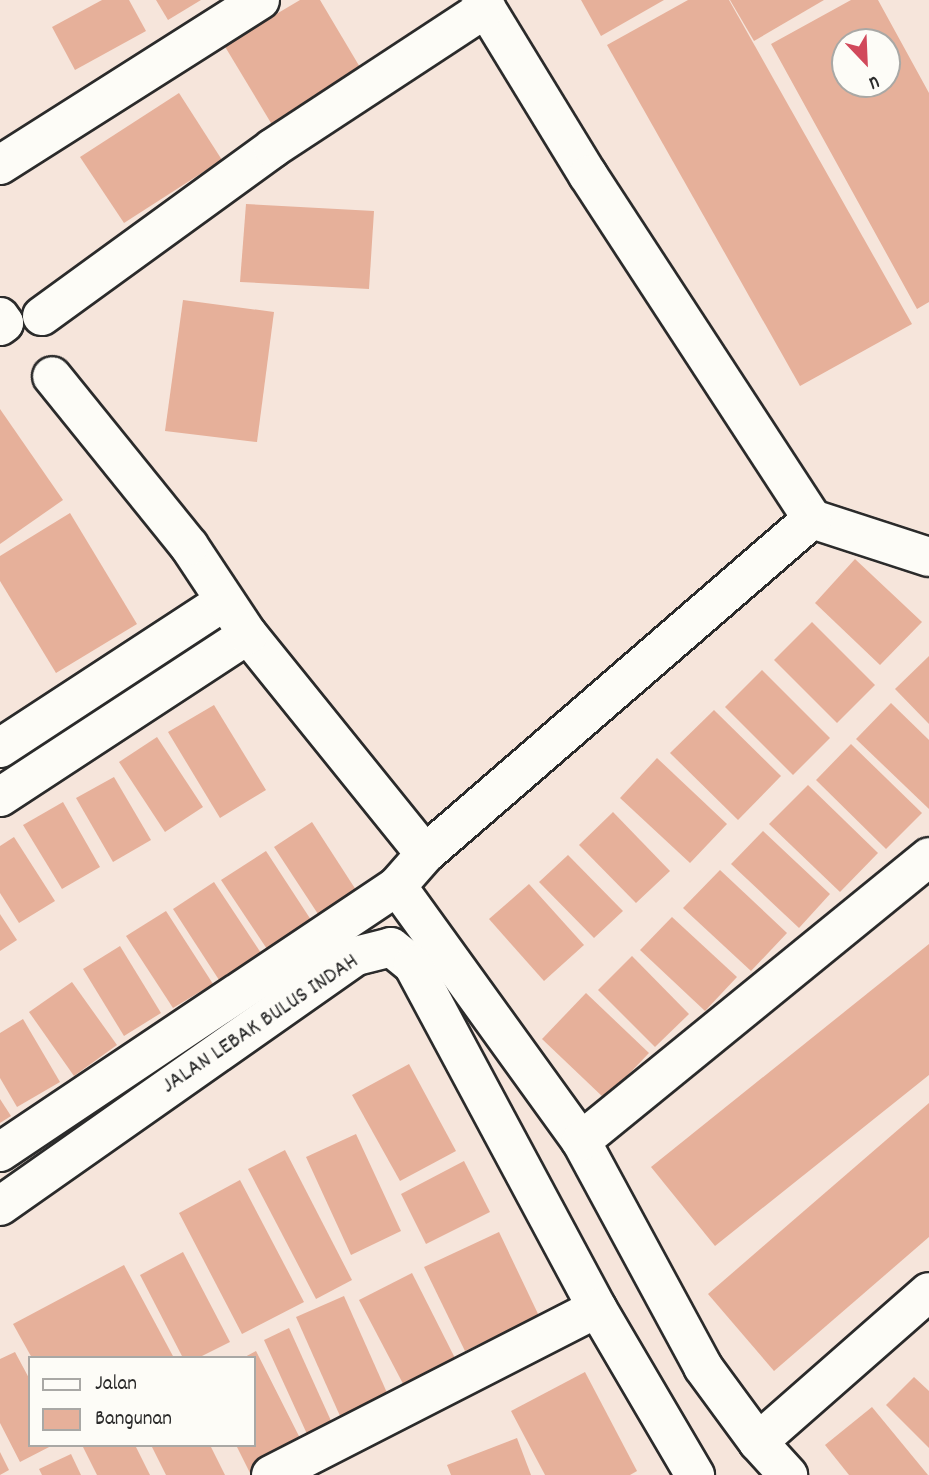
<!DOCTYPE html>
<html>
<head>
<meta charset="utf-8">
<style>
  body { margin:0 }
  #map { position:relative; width:929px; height:1475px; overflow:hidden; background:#f6e5db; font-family:Dekko,sans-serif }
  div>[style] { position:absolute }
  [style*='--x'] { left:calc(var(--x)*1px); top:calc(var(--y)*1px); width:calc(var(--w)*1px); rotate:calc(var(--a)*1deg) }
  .building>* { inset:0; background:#e6b09a }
  .roads { filter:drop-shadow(2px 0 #2b2b2b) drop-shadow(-2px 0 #2b2b2b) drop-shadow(0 2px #2b2b2b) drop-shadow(0 -2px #2b2b2b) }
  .street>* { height:38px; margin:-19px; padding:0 19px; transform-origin:19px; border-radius:19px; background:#fdfcf7 }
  span { translate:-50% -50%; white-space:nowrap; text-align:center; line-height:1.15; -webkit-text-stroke:5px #fdfcf7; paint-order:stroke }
  .street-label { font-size:23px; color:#2b2b2b }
  .legend { position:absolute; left:28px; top:1356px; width:228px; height:91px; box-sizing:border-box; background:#fdfcf7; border:2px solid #a9a8a5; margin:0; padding:9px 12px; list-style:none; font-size:21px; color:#2b2b2b }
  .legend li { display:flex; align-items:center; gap:14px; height:35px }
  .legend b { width:35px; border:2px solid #a9a8a5 }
  .north { position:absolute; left:831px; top:28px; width:70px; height:70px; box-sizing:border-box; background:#fdfcf7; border:2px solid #a9a8a5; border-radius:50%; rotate:157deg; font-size:19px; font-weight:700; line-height:28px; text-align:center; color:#2b2b2b }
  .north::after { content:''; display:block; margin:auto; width:24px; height:32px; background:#d1495b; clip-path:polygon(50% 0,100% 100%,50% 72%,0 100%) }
</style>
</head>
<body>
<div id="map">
  <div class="building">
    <div style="clip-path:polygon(102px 0,129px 0,146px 31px,75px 70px,52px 27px)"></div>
    <div style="clip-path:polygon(156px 0,201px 0,168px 20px)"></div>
    <div style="clip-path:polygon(300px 0,320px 0,364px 74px,274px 128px,224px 45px)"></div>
    <div style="clip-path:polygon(581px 0,664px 0,601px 36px)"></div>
    <div style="clip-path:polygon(688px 0,729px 0,912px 324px,800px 386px,607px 45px)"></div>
    <div style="clip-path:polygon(730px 0,824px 0,754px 41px)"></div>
    <div style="clip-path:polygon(evenodd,851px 0,878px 0,929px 93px,929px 302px,917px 309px,771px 44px,851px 0,845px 42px,887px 42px,887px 84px,845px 84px,845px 42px)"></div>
    <div style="clip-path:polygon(179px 93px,222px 160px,124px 223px,80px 157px)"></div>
    <div style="clip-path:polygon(246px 204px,374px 211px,369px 289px,240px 282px)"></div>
    <div style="clip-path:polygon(183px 300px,274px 312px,257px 442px,165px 431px)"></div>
    <div style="clip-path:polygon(0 409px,63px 500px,0 544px)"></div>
    <div style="clip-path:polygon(70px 513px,137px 624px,56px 673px,0 581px,0 556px)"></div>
    <div style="clip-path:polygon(855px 559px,922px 622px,880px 665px,815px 603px)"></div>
    <div style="clip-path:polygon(812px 622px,875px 685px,837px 723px,774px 660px)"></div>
    <div style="clip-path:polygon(929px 656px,929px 724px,895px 689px)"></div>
    <div style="clip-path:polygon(762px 670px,830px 738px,793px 775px,725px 707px)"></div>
    <div style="clip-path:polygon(891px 703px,929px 740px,929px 809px,856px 739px)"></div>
    <div style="clip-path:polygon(214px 705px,266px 790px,220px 818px,168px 732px)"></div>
    <div style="clip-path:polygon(714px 710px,781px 776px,738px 820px,670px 753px)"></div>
    <div style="clip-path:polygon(157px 737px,203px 807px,165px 832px,119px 762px)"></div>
    <div style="clip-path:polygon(851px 744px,922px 813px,886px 849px,816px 780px)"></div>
    <div style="clip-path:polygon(657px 758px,727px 824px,690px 863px,620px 798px)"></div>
    <div style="clip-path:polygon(114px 777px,151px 840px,113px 862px,76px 798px)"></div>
    <div style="clip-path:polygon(808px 785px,878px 853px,840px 892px,769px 824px)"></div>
    <div style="clip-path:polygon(63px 802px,100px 867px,62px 889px,23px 825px)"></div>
    <div style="clip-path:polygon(613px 812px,670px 871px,636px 903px,579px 845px)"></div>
    <div style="clip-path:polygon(312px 822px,356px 890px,318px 914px,274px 847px)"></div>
    <div style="clip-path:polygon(763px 831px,830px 894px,799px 928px,731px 864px)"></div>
    <div style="clip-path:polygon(14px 837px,55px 901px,19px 923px,0 893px,0 846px)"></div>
    <div style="clip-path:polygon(266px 851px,313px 923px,269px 952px,221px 880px)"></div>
    <div style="clip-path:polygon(568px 855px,623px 911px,594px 938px,539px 882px)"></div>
    <div style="clip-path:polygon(720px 870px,787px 933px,751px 971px,683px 908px)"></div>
    <div style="clip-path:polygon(214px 882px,263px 956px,221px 983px,173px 909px)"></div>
    <div style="clip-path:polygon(529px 884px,584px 945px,544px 981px,489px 919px)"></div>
    <div style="clip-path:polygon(166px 911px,213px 984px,173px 1008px,126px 936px)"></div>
    <div style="clip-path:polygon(0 914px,17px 940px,0 951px)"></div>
    <div style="clip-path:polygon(672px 917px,737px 977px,705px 1011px,640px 950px)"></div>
    <div style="clip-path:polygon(929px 944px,929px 1075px,715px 1246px,651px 1167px)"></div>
    <div style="clip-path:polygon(120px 946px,161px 1013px,124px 1036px,83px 969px)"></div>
    <div style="clip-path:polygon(632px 956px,689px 1014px,655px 1047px,598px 990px)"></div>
    <div style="clip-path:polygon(72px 982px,117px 1045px,74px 1076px,29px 1012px)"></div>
    <div style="clip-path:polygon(586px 993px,649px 1053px,605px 1099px,542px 1039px)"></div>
    <div style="clip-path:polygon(23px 1019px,60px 1082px,17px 1107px,0 1078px,0 1033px)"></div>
    <div style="clip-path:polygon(409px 1064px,456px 1151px,400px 1181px,352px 1095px)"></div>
    <div style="clip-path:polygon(0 1099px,11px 1116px,0 1123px)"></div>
    <div style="clip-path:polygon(929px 1103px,929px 1237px,774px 1371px,708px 1294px)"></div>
    <div style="clip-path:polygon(356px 1134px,401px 1231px,351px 1255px,306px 1157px)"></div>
    <div style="clip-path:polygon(285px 1150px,352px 1280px,316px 1299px,248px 1169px)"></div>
    <div style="clip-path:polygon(464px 1161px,490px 1212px,426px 1244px,401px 1194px)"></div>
    <div style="clip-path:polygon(240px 1180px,304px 1302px,242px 1334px,179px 1213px)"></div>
    <div style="clip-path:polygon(499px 1232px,539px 1316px,465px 1351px,424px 1267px)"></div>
    <div style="clip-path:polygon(183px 1252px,230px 1342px,198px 1358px,183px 1358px,140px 1275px)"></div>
    <div style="clip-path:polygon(124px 1265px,174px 1358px,32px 1358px,13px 1324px)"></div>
    <div style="clip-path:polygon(412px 1273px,461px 1370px,410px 1397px,359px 1300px)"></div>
    <div style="clip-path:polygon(344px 1296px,392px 1404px,344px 1425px,296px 1317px)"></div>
    <div style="clip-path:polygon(289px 1328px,332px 1423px,307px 1434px,264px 1340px)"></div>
    <div style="clip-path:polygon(256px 1351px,308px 1454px,266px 1475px,251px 1475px,236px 1445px,254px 1445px,254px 1358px,243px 1358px)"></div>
    <div style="clip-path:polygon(15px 1352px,30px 1380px,30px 1445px,53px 1445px,20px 1462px,0 1423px,0 1359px)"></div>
    <div style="clip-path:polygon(585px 1372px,637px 1471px,630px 1475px,545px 1475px,511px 1411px)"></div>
    <div style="clip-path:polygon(914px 1377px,929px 1391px,929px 1448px,886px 1405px)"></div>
    <div style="clip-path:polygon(872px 1407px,928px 1475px,849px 1475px,825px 1445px)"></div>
    <div style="clip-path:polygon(517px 1438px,531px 1475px,451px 1475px,447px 1465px)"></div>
    <div style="clip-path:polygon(82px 1445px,135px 1445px,150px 1475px,97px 1475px)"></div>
    <div style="clip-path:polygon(151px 1445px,210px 1445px,225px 1475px,166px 1475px)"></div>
    <div style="clip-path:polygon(0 1452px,9px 1470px,0 1475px)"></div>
    <div style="clip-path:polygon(71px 1454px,81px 1475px,42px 1475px,39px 1469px)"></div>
  </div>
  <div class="roads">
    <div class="street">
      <div style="--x:481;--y:0;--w:205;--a:58.6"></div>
      <div style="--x:588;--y:175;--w:411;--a:56.9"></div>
      <div style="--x:812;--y:519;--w:123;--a:18"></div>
      <div style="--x:0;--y:165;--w:308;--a:-32.4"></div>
      <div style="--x:42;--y:316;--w:286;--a:-36"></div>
      <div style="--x:273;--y:148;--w:255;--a:-33.3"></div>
      <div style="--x:0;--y:317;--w:7;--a:56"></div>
      <div style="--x:4;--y:323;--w:5;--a:143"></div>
      <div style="--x:0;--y:748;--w:267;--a:-33.2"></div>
      <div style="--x:0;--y:797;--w:296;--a:-33.2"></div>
      <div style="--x:425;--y:854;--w:512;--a:-40.88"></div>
      <div style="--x:397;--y:886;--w:314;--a:54.2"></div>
      <div style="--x:581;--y:1141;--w:257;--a:61.6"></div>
      <div style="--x:703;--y:1367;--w:93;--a:53.7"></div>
      <div style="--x:758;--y:1442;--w:45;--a:47.7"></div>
      <div style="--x:581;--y:1141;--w:449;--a:-39.2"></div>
      <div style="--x:0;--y:1152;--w:478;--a:-33.8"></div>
      <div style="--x:397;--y:886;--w:43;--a:-48.8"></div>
      <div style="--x:425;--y:854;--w:282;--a:-128.9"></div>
      <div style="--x:248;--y:635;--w:107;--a:-123.5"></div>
      <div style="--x:189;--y:546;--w:218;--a:-128.9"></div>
      <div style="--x:0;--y:1206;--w:435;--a:-35.1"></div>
      <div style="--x:356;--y:956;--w:36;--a:-14"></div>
      <div style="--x:391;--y:947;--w:28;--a:39"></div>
      <div style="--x:413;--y:965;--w:389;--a:61.8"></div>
      <div style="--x:597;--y:1308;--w:194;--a:59.6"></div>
      <div style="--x:758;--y:1442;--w:227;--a:-41.3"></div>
      <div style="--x:271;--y:1475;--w:366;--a:-27.1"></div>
    </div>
  </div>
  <div class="street-label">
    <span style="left:261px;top:1025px;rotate:-34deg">JALAN LEBAK BULUS INDAH</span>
  </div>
  <ul class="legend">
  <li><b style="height:9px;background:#fdfcf7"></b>Jalan</li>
  <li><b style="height:19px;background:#e6b09a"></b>Bangunan</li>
  </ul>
  <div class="north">U</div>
</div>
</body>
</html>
